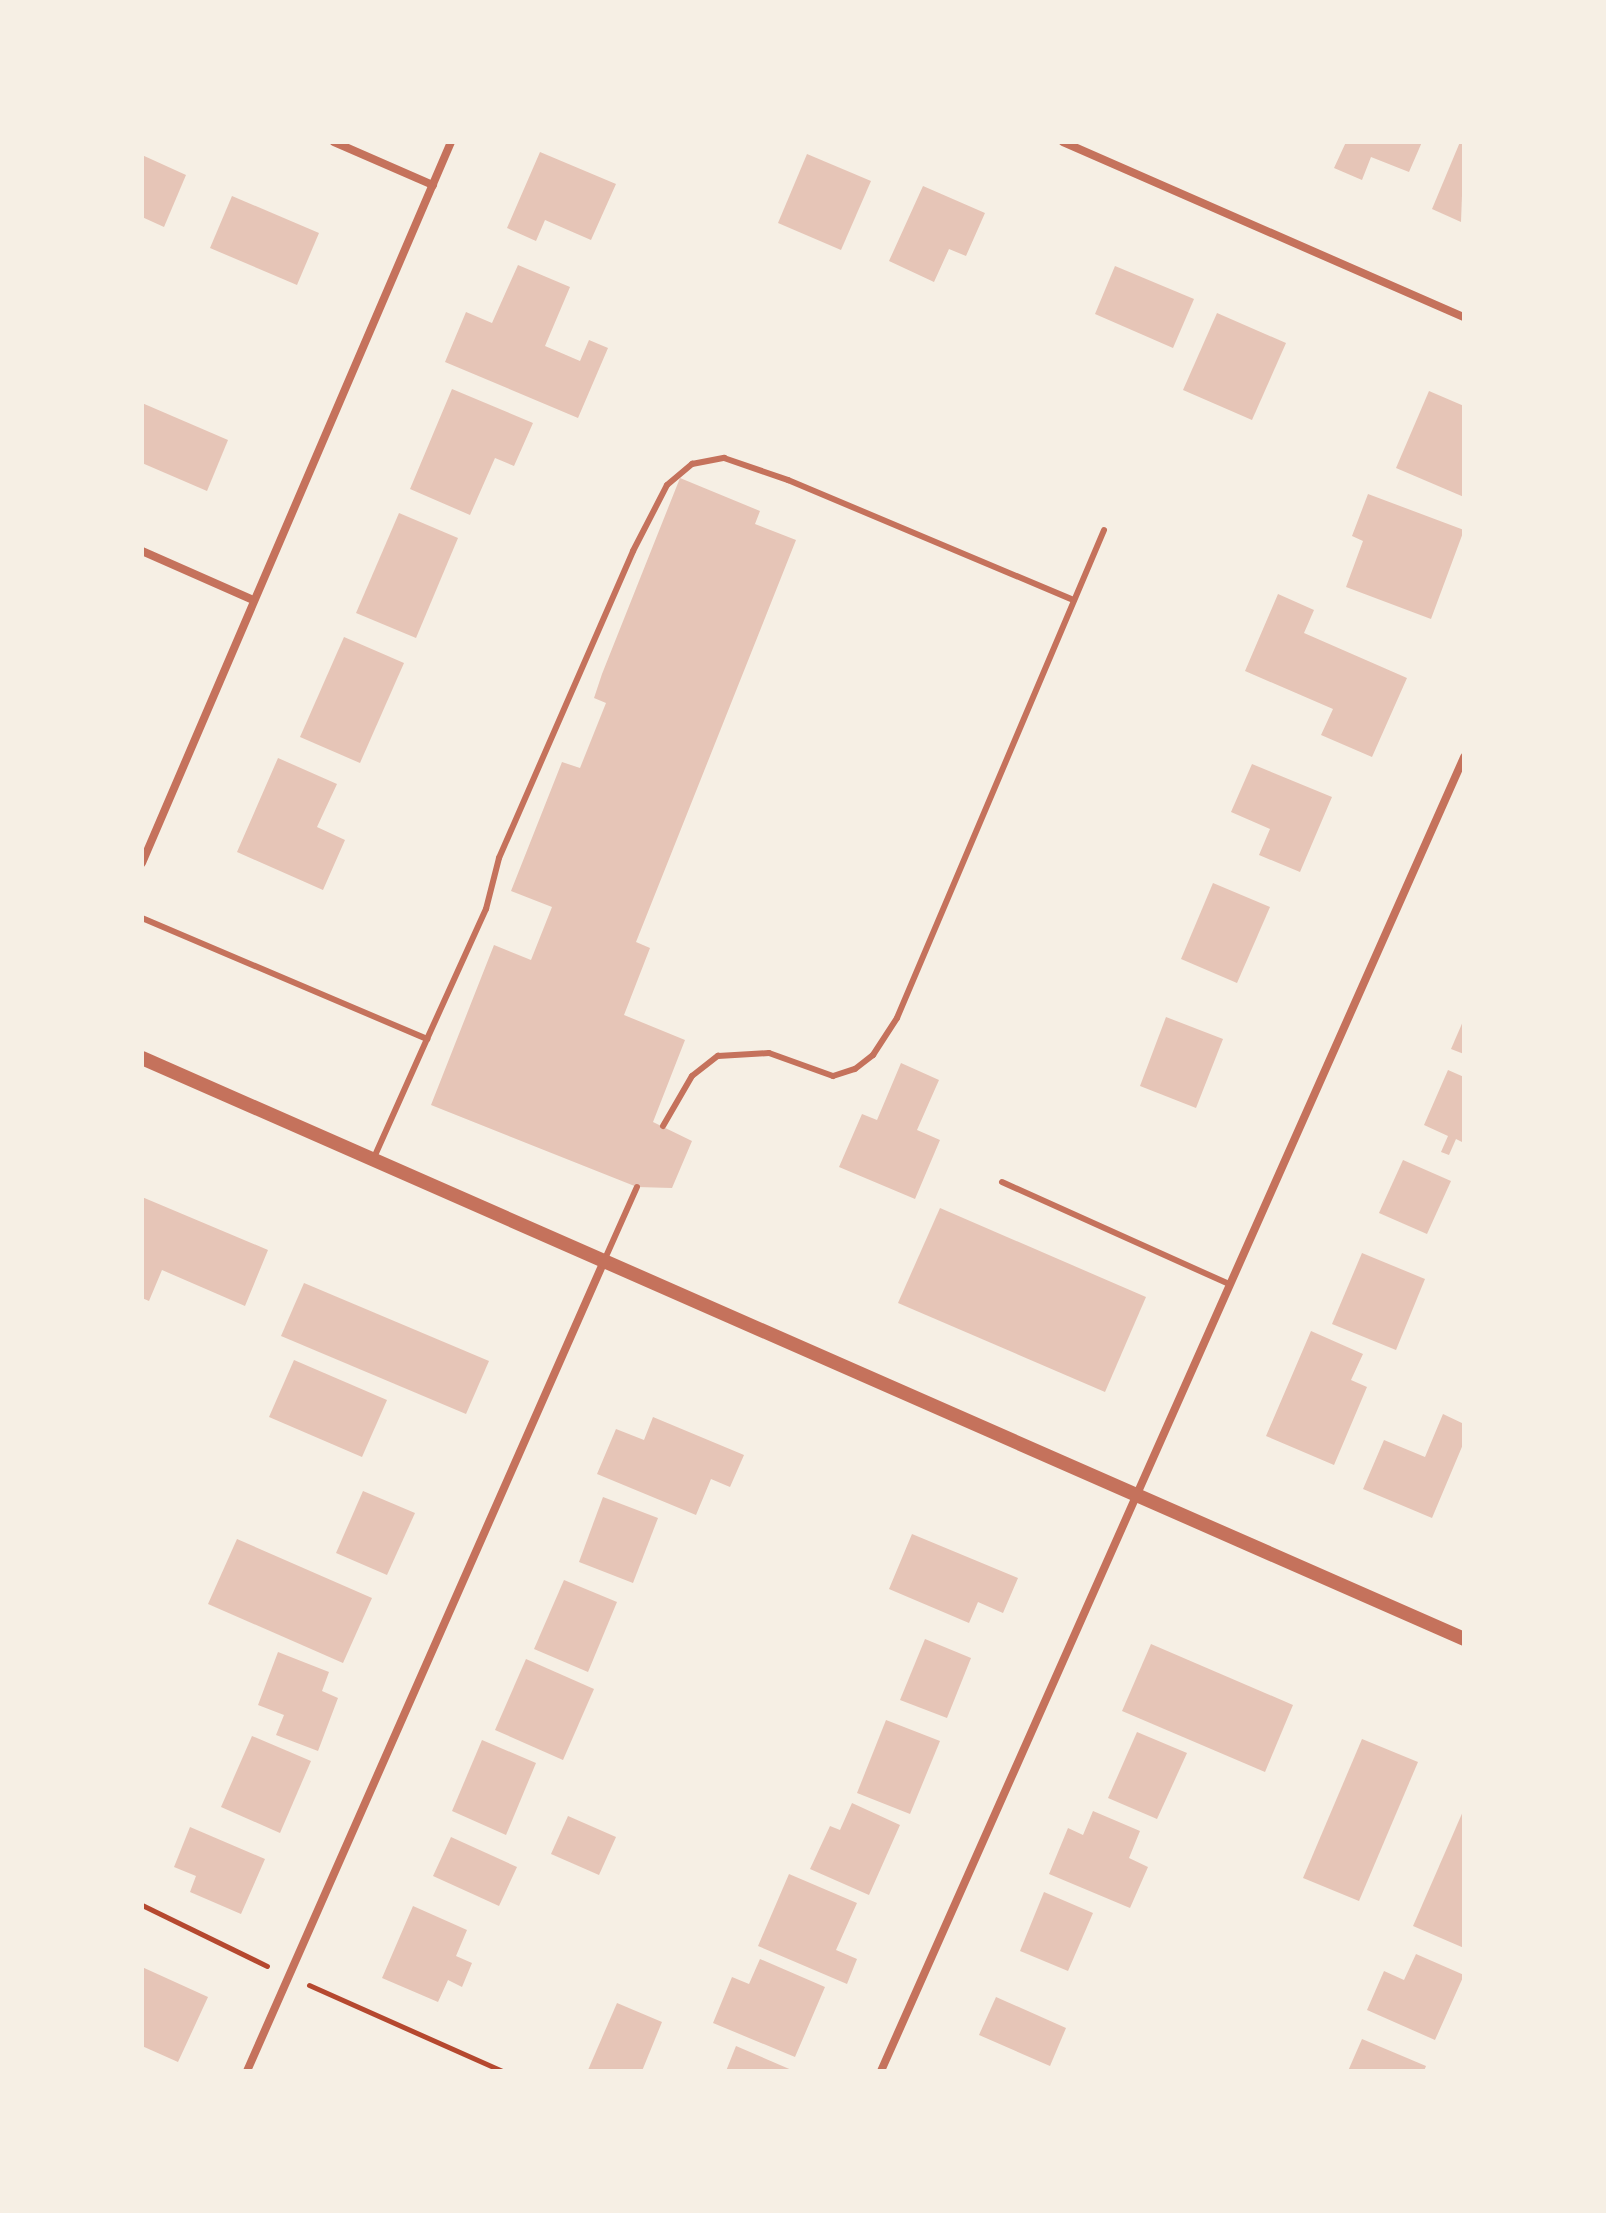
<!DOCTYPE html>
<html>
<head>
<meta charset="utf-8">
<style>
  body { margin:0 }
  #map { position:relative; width:1606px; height:2213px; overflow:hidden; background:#f6efe4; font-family:"Public Sans",sans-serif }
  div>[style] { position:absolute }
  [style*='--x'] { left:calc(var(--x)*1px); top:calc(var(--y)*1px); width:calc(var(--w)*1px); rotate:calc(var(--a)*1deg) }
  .building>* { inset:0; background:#e6c5b7 }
  .path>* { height:5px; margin:-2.5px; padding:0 2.5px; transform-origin:2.5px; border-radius:2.5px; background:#b5482f }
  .service>* { height:6px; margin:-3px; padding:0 3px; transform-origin:3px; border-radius:3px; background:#c5725c }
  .minor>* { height:8px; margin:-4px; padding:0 4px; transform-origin:4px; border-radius:4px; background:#c5725c }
  .tertiary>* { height:14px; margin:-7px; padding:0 7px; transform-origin:7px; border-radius:7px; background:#c5725c }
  span { translate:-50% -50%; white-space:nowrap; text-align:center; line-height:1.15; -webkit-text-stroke:7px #f6efe4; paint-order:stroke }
  .frame { position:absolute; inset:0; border:144px solid #f6efe4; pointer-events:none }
</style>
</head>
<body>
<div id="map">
  <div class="building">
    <div style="clip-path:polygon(1346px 142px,1422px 142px,1409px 172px,1371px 157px,1362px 180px,1334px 168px)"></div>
    <div style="clip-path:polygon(1460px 142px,1464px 142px,1461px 222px,1432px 209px)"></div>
    <div style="clip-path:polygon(540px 152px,616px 184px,591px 240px,545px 220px,536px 241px,507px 228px)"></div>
    <div style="clip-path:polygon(807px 154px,871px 181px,841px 250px,778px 223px)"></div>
    <div style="clip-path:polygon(142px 155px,186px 175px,164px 227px,142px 217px)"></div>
    <div style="clip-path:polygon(923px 186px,985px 213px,966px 256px,949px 249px,934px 282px,889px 261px)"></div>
    <div style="clip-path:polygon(232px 196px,319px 233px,297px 285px,210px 248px)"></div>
    <div style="clip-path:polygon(518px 265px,570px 287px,545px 346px,580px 361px,589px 340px,608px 348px,578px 418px,445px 362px,466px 312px,492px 323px)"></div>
    <div style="clip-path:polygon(1115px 266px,1194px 299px,1173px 348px,1095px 314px)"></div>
    <div style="clip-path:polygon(1217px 313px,1286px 343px,1252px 420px,1183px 390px)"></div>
    <div style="clip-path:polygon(452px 389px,533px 423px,514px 466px,495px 458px,470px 515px,410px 489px)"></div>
    <div style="clip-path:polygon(1429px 391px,1464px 406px,1464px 497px,1396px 468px)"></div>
    <div style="clip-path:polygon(142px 403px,228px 440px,207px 491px,142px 463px)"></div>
    <div style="clip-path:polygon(680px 478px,760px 511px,755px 524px,796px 540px,636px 942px,650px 948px,624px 1015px,685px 1040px,653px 1122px,692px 1141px,672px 1188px,637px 1187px,431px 1105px,494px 945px,531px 960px,552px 907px,511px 891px,562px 762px,580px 768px,606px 703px,594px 698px,602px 674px)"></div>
    <div style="clip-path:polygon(1368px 494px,1464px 530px,1431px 619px,1346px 587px,1363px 541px,1352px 536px)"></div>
    <div style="clip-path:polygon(399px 513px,458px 538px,416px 638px,356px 613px)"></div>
    <div style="clip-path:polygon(1278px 594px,1314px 610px,1304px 633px,1407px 678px,1372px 757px,1321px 735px,1333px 709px,1245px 671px)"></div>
    <div style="clip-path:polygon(344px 637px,404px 663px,360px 763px,300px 737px)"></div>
    <div style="clip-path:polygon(278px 758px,337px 784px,317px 827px,345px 840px,323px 890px,237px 852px)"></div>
    <div style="clip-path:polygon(1252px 764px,1332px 797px,1300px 872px,1259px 855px,1270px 829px,1231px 812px)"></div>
    <div style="clip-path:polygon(1213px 883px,1270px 907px,1237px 983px,1181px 959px)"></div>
    <div style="clip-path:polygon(1166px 1017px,1223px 1039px,1196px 1108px,1140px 1086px)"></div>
    <div style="clip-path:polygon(1464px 1019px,1464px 1054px,1451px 1049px)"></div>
    <div style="clip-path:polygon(901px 1063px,939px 1080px,917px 1130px,940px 1140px,915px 1199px,839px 1167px,862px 1114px,877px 1120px)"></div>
    <div style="clip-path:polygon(1448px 1070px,1464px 1077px,1464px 1143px,1456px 1139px,1449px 1155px,1441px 1152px,1448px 1136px,1424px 1125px)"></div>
    <div style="clip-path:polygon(1403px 1160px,1451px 1181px,1427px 1234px,1379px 1213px)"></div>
    <div style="clip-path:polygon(142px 1197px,268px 1250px,245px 1306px,162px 1270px,149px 1301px,142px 1298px)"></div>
    <div style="clip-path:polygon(940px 1208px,1146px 1297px,1105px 1392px,898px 1303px)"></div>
    <div style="clip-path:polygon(1362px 1253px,1425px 1279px,1396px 1350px,1332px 1324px)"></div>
    <div style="clip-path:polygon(304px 1283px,489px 1361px,466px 1414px,281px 1336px)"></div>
    <div style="clip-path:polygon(1311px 1331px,1363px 1354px,1351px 1380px,1367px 1387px,1334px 1465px,1266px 1436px)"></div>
    <div style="clip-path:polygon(294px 1360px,387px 1400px,362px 1457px,269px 1417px)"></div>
    <div style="clip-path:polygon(1443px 1414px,1464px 1424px,1464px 1442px,1432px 1518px,1363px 1489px,1384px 1440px,1425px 1457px)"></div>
    <div style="clip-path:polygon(653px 1417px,744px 1455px,730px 1487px,711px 1479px,696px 1515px,597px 1474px,616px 1429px,644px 1440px)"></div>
    <div style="clip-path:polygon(363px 1491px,415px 1513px,387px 1575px,336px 1553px)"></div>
    <div style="clip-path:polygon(603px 1497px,658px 1518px,633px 1583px,579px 1562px)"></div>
    <div style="clip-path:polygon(912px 1534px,1018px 1578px,1003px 1613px,978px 1602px,969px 1623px,889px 1589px)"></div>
    <div style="clip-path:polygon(237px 1539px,372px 1598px,343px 1663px,208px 1604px)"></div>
    <div style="clip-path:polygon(564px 1580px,617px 1602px,588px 1672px,534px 1649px)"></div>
    <div style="clip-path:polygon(925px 1639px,971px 1658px,947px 1718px,900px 1700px)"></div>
    <div style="clip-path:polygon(1151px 1644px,1293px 1705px,1265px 1772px,1122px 1711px)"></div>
    <div style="clip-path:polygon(278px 1652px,329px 1672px,322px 1691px,338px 1698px,318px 1751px,276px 1735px,284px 1715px,258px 1705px)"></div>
    <div style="clip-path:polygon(526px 1659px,594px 1689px,563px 1760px,495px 1730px)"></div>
    <div style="clip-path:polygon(886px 1720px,940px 1741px,910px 1814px,857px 1793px)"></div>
    <div style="clip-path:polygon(1137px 1732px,1187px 1753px,1157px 1819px,1108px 1798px)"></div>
    <div style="clip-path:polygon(252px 1736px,311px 1761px,280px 1833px,221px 1807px)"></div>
    <div style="clip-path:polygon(1362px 1739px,1418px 1762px,1359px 1901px,1303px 1878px)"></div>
    <div style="clip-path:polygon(482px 1740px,536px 1763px,506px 1835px,452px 1811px)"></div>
    <div style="clip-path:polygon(852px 1803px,900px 1825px,869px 1895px,810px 1869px,830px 1826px,840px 1830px)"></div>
    <div style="clip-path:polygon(1464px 1809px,1464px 1948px,1413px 1926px)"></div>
    <div style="clip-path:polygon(1093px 1811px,1140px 1831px,1129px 1858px,1148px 1867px,1130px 1908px,1049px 1874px,1068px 1828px,1083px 1835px)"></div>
    <div style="clip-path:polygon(568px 1816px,616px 1837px,599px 1875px,551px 1854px)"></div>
    <div style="clip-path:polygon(190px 1827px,265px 1859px,241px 1914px,190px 1892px,196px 1876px,174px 1867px)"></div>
    <div style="clip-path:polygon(451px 1837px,517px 1867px,499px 1906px,433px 1876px)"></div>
    <div style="clip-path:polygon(789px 1874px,857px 1903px,836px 1950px,857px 1959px,847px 1984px,758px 1946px)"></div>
    <div style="clip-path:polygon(1044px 1892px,1093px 1913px,1068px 1971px,1020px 1951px)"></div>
    <div style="clip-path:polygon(413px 1906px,467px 1930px,456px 1956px,472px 1963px,462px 1987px,448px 1980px,438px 2002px,382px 1978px)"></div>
    <div style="clip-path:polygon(1416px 1954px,1464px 1975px,1435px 2040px,1367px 2010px,1384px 1971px,1404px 1980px)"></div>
    <div style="clip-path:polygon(760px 1959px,825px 1987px,795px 2057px,713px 2023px,732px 1977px,749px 1984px)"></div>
    <div style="clip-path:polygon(142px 1967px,208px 1997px,178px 2062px,142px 2046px)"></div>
    <div style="clip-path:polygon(996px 1997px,1066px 2028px,1050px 2066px,979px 2035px)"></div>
    <div style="clip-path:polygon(617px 2003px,662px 2022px,642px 2071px,588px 2070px)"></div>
    <div style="clip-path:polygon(1362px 2039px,1426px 2066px,1424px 2071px,1348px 2071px)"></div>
    <div style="clip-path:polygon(736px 2046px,794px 2071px,726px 2071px)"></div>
  </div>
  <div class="path">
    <div style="--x:142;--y:1905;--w:139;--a:26"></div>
    <div style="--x:309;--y:1985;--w:211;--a:24"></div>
  </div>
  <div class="service">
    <div style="--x:142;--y:918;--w:310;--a:23"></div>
    <div style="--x:427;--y:1039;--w:133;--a:114.1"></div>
    <div style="--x:427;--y:1039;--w:143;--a:-65.6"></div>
    <div style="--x:486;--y:909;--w:53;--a:-75.7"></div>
    <div style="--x:499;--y:858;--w:335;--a:-66.4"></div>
    <div style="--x:633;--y:551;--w:74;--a:-62.7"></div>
    <div style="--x:667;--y:485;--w:33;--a:-40"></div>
    <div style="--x:692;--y:464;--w:33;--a:-11"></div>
    <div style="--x:724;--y:458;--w:68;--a:19"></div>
    <div style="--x:788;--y:480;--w:310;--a:22.8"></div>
    <div style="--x:663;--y:1126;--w:58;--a:-59.9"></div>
    <div style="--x:692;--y:1076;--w:33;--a:-38"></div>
    <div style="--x:718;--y:1056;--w:51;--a:-3.4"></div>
    <div style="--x:769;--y:1053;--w:68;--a:19.8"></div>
    <div style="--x:833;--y:1076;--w:23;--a:-18"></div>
    <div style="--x:855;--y:1069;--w:23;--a:-38"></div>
    <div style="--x:873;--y:1055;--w:44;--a:-57"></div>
    <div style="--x:897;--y:1018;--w:530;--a:-67.01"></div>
    <div style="--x:1002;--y:1182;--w:249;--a:24.2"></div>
    <div style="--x:604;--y:1261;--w:81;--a:-66"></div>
  </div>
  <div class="minor">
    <div style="--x:334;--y:142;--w:108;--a:23.5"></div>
    <div style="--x:1063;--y:142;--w:438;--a:23.6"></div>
    <div style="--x:142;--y:551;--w:119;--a:23.8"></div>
    <div style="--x:142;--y:863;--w:784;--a:-66.8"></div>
    <div style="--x:247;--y:2071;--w:885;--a:-66.21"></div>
    <div style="--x:881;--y:2071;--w:1438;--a:-66.07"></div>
  </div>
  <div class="tertiary">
    <div style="--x:142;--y:1058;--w:1444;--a:23.72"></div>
  </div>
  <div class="frame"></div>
</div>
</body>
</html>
